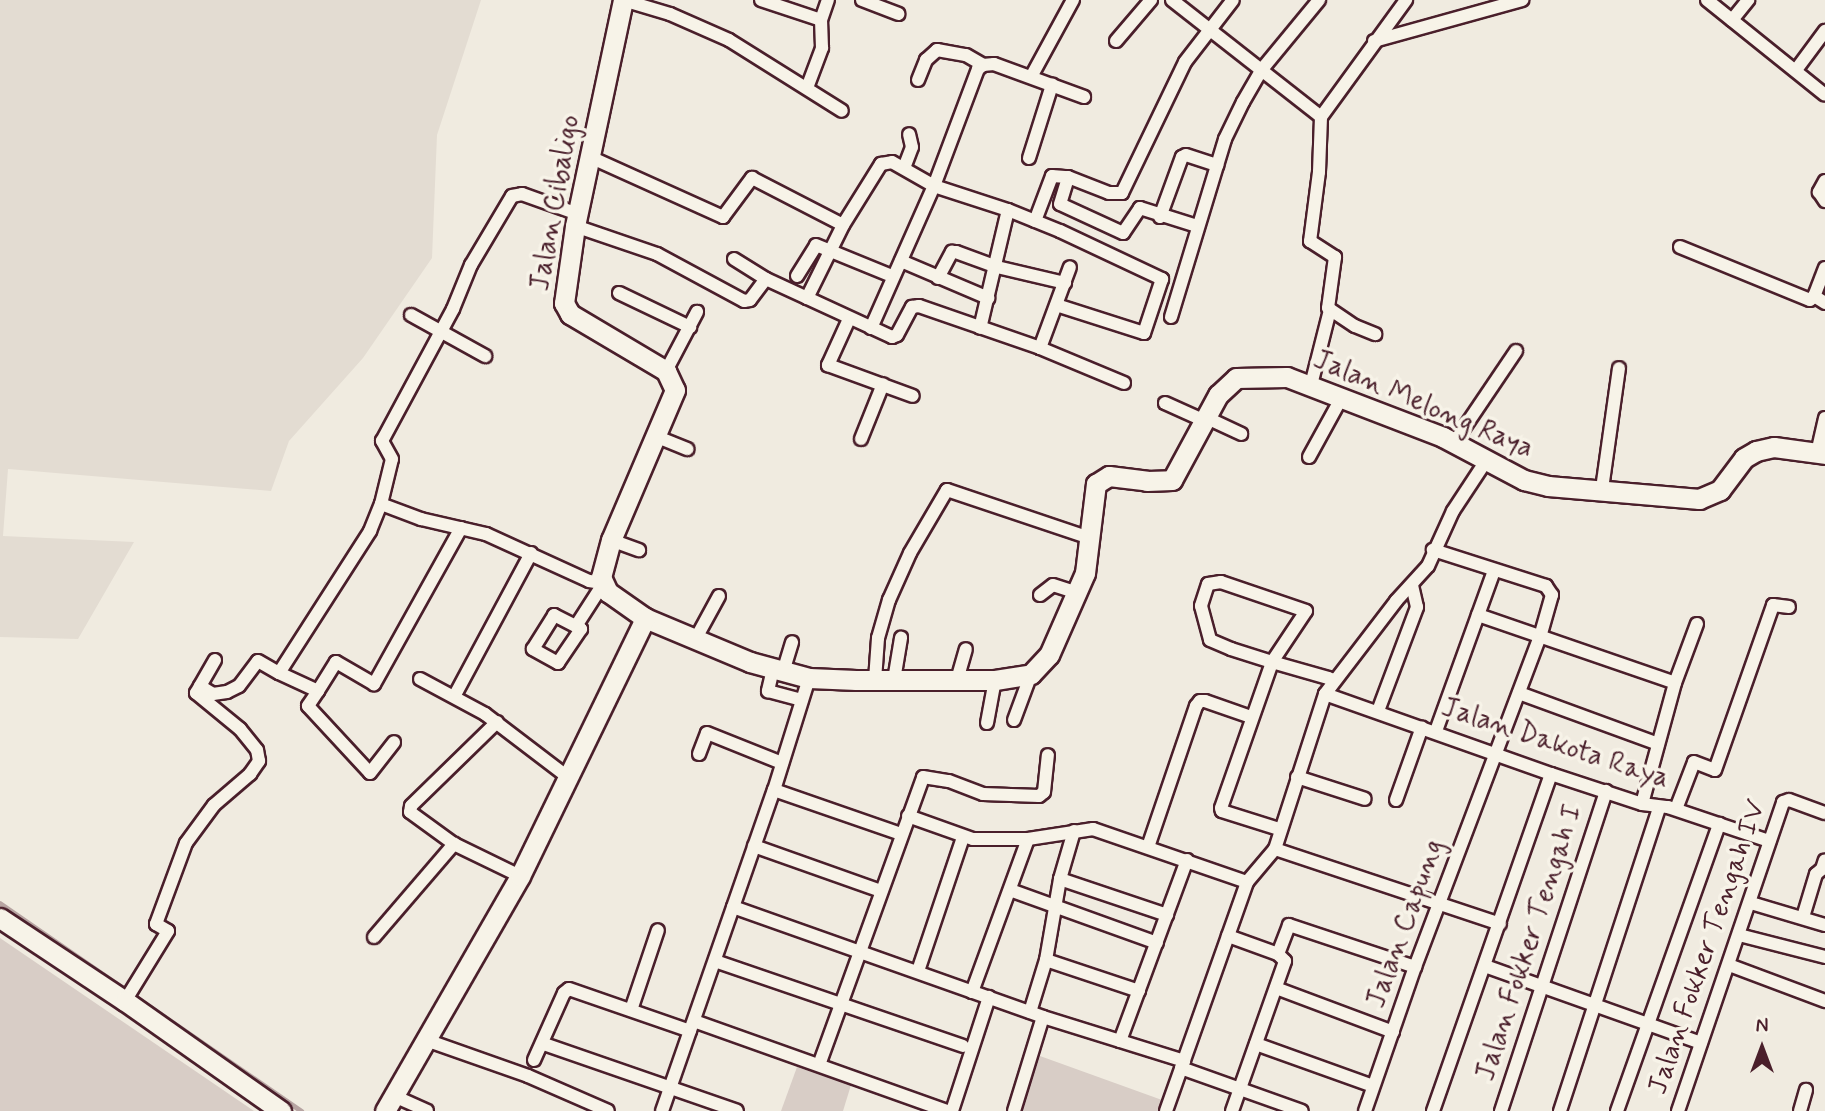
<!DOCTYPE html>
<html>
<head>
<meta charset="utf-8">
<style>
  body { margin:0 }
  #map { position:relative; width:1825px; height:1111px; overflow:hidden; background:#f0ebe0; font-family:Mynerve,sans-serif }
  div>[style] { position:absolute }
  [style*='--x'] { left:calc(var(--x)*1px); top:calc(var(--y)*1px); width:calc(var(--w)*1px); rotate:calc(var(--a)*1deg) }
  .built>* { inset:0; background:#e3dcd2 }
  .green>* { inset:0; background:#d8cdc6 }
  .stream>* { height:4.5px; margin:-2.25px; padding:0 2.25px; transform-origin:2.25px; border-radius:2.25px; background:#b7a4a2 }
  .roads { filter:drop-shadow(2px 0 #4a1f2b) drop-shadow(-2px 0 #4a1f2b) drop-shadow(0 2px #4a1f2b) drop-shadow(0 -2px #4a1f2b) }
  .street>* { height:12px; margin:-6px; padding:0 6px; transform-origin:6px; border-radius:6px; background:#f7f3e8 }
  .secondary>* { height:19px; margin:-9.5px; padding:0 9.5px; transform-origin:9.5px; border-radius:9.5px; background:#f7f3e8 }
  span { translate:-50% -50%; white-space:nowrap; text-align:center; line-height:1.15; -webkit-text-stroke:7px #f7f3e8; paint-order:stroke }
  .street-label { font-size:28px; color:#4a1f2b }
  .north { position:absolute; left:1727px; top:1013px; width:70px; height:70px; -webkit-text-stroke:5px #f7f3e8; paint-order:stroke; rotate:0deg; font-size:19px; font-weight:700; line-height:28px; text-align:center; color:#4a1f2b }
  .north::after { content:''; display:block; margin:auto; width:24px; height:32px; background:#4a1f2b; clip-path:polygon(50% 0,100% 100%,50% 72%,0 100%) }
</style>
</head>
<body>
<div id="map">
  <div class="built">
    <div style="clip-path:polygon(0 0,481px 0,437px 135px,432px 258px,363px 358px,289px 441px,271px 491px,8px 469px,3px 536px,134px 542px,78px 639px,0 637px)"></div>
  </div>
  <div class="green">
    <div style="clip-path:polygon(0 938px,254px 1111px,0 1111px)"></div>
    <div style="clip-path:polygon(1040px 1056px,1162px 1100px,1158px 1111px,1021px 1111px)"></div>
    <div style="clip-path:polygon(797px 1067px,851px 1085px,843px 1111px,781px 1111px)"></div>
  </div>
  <div class="stream">
    <div style="--x:0;--y:903;--w:366;--a:34.6"></div>
  </div>
  <div class="roads">
    <div class="street">
      <div style="--x:623;--y:0;--w:49;--a:16.6"></div>
      <div style="--x:670;--y:14;--w:64;--a:23.8"></div>
      <div style="--x:729;--y:40;--w:133;--a:32.1"></div>
      <div style="--x:761;--y:0;--w:63;--a:18.4"></div>
      <div style="--x:862;--y:0;--w:39;--a:21"></div>
      <div style="--x:1172;--y:0;--w:189;--a:38.1"></div>
      <div style="--x:1321;--y:117;--w:55;--a:92.1"></div>
      <div style="--x:1319;--y:172;--w:70;--a:97.4"></div>
      <div style="--x:1310;--y:241;--w:30;--a:33"></div>
      <div style="--x:1335;--y:257;--w:51;--a:97.8"></div>
      <div style="--x:1328;--y:308;--w:32;--a:34"></div>
      <div style="--x:1355;--y:326;--w:22;--a:22"></div>
      <div style="--x:1707;--y:0;--w:151;--a:38.8"></div>
      <div style="--x:1732;--y:20;--w:26;--a:-51"></div>
      <div style="--x:1116;--y:41;--w:54;--a:-49.5"></div>
      <div style="--x:1374;--y:41;--w:154;--a:-15.5"></div>
      <div style="--x:1796;--y:70;--w:49;--a:-53.4"></div>
      <div style="--x:1031;--y:77;--w:88;--a:-61.4"></div>
      <div style="--x:918;--y:80;--w:22;--a:-68"></div>
      <div style="--x:926;--y:60;--w:15;--a:-42"></div>
      <div style="--x:937;--y:50;--w:29;--a:10"></div>
      <div style="--x:966;--y:55;--w:20;--a:30"></div>
      <div style="--x:807;--y:88;--w:43;--a:-69.4"></div>
      <div style="--x:822;--y:48;--w:28;--a:-92"></div>
      <div style="--x:821;--y:20;--w:21;--a:-71"></div>
      <div style="--x:1321;--y:117;--w:145;--a:-54"></div>
      <div style="--x:590;--y:157;--w:146;--a:24.3"></div>
      <div style="--x:723;--y:217;--w:49;--a:-53.4"></div>
      <div style="--x:752;--y:178;--w:102;--a:27.3"></div>
      <div style="--x:1029;--y:158;--w:77;--a:-72.5"></div>
      <div style="--x:904;--y:168;--w:22;--a:-69"></div>
      <div style="--x:912;--y:147;--w:13;--a:-103"></div>
      <div style="--x:1825;--y:181;--w:13;--a:119"></div>
      <div style="--x:1819;--y:192;--w:11;--a:56"></div>
      <div style="--x:1008;--y:210;--w:56;--a:22"></div>
      <div style="--x:1060;--y:231;--w:113;--a:25.2"></div>
      <div style="--x:1162;--y:279;--w:57;--a:108.4"></div>
      <div style="--x:1144;--y:333;--w:92;--a:-162.3"></div>
      <div style="--x:1160;--y:217;--w:64;--a:-69.9"></div>
      <div style="--x:1182;--y:157;--w:4;--a:-27"></div>
      <div style="--x:1186;--y:155;--w:33;--a:18"></div>
      <div style="--x:1035;--y:221;--w:48;--a:-69.3"></div>
      <div style="--x:1052;--y:176;--w:16;--a:4"></div>
      <div style="--x:575;--y:226;--w:87;--a:18.9"></div>
      <div style="--x:657;--y:254;--w:99;--a:28.4"></div>
      <div style="--x:744;--y:301;--w:6;--a:-9"></div>
      <div style="--x:750;--y:300;--w:26;--a:-53"></div>
      <div style="--x:1197;--y:226;--w:60;--a:-162.5"></div>
      <div style="--x:1140;--y:208;--w:30;--a:124"></div>
      <div style="--x:1123;--y:233;--w:69;--a:-155.3"></div>
      <div style="--x:1060;--y:204;--w:28;--a:-73"></div>
      <div style="--x:1068;--y:177;--w:44;--a:21.3"></div>
      <div style="--x:1109;--y:193;--w:13;--a:0"></div>
      <div style="--x:1122;--y:193;--w:145;--a:-64.3"></div>
      <div style="--x:1185;--y:62;--w:78;--a:-52.3"></div>
      <div style="--x:1680;--y:247;--w:140;--a:22.2"></div>
      <div style="--x:1810;--y:300;--w:6;--a:-45"></div>
      <div style="--x:734;--y:259;--w:38;--a:32"></div>
      <div style="--x:766;--y:279;--w:139;--a:24.7"></div>
      <div style="--x:892;--y:337;--w:5;--a:-22"></div>
      <div style="--x:897;--y:335;--w:32;--a:-62"></div>
      <div style="--x:912;--y:307;--w:7;--a:-8"></div>
      <div style="--x:919;--y:306;--w:128;--a:19.1"></div>
      <div style="--x:1040;--y:348;--w:91;--a:22.6"></div>
      <div style="--x:901;--y:261;--w:95;--a:23"></div>
      <div style="--x:1825;--y:268;--w:30;--a:111"></div>
      <div style="--x:1814;--y:296;--w:13;--a:32"></div>
      <div style="--x:797;--y:276;--w:36;--a:-58"></div>
      <div style="--x:816;--y:245;--w:82;--a:22.2"></div>
      <div style="--x:938;--y:278;--w:30;--a:-62"></div>
      <div style="--x:952;--y:252;--w:4;--a:0"></div>
      <div style="--x:956;--y:252;--w:44;--a:20.1"></div>
      <div style="--x:997;--y:267;--w:70;--a:13.2"></div>
      <div style="--x:619;--y:293;--w:79;--a:25.6"></div>
      <div style="--x:807;--y:298;--w:81;--a:-63.7"></div>
      <div style="--x:843;--y:225;--w:72;--a:-58.1"></div>
      <div style="--x:881;--y:164;--w:11;--a:-10"></div>
      <div style="--x:892;--y:162;--w:48;--a:29.7"></div>
      <div style="--x:934;--y:186;--w:125;--a:-69.4"></div>
      <div style="--x:978;--y:69;--w:6;--a:-39"></div>
      <div style="--x:983;--y:65;--w:11;--a:-5"></div>
      <div style="--x:994;--y:64;--w:96;--a:20.1"></div>
      <div style="--x:411;--y:315;--w:85;--a:29"></div>
      <div style="--x:1171;--y:317;--w:186;--a:-73.1"></div>
      <div style="--x:1225;--y:139;--w:41;--a:-64.1"></div>
      <div style="--x:1243;--y:102;--w:39;--a:-60"></div>
      <div style="--x:1263;--y:68;--w:88;--a:-50.5"></div>
      <div style="--x:849;--y:319;--w:51;--a:114.5"></div>
      <div style="--x:828;--y:365;--w:90;--a:20"></div>
      <div style="--x:871;--y:328;--w:155;--a:-66.1"></div>
      <div style="--x:934;--y:186;--w:78;--a:18"></div>
      <div style="--x:1008;--y:210;--w:121;--a:103.3"></div>
      <div style="--x:1040;--y:348;--w:86;--a:-69.7"></div>
      <div style="--x:666;--y:371;--w:67;--a:-62.3"></div>
      <div style="--x:1311;--y:385;--w:77;--a:-75.8"></div>
      <div style="--x:1165;--y:403;--w:42;--a:24.1"></div>
      <div style="--x:1205;--y:417;--w:40;--a:25"></div>
      <div style="--x:655;--y:436;--w:35;--a:22"></div>
      <div style="--x:861;--y:439;--w:59;--a:-68.2"></div>
      <div style="--x:1454;--y:443;--w:111;--a:-56"></div>
      <div style="--x:1817;--y:453;--w:36;--a:-77"></div>
      <div style="--x:1309;--y:457;--w:68;--a:-61.2"></div>
      <div style="--x:1602;--y:489;--w:122;--a:-82"></div>
      <div style="--x:381;--y:504;--w:43;--a:20.6"></div>
      <div style="--x:421;--y:519;--w:67;--a:13"></div>
      <div style="--x:486;--y:534;--w:113;--a:24.5"></div>
      <div style="--x:589;--y:581;--w:13;--a:9"></div>
      <div style="--x:461;--y:528;--w:179;--a:119.1"></div>
      <div style="--x:374;--y:684;--w:44;--a:-149.9"></div>
      <div style="--x:336;--y:662;--w:34;--a:122"></div>
      <div style="--x:318;--y:691;--w:43;--a:-155.2"></div>
      <div style="--x:279;--y:673;--w:169;--a:-57.3"></div>
      <div style="--x:370;--y:531;--w:29;--a:-68"></div>
      <div style="--x:381;--y:504;--w:46;--a:-76.3"></div>
      <div style="--x:392;--y:459;--w:21;--a:-119"></div>
      <div style="--x:382;--y:441;--w:150;--a:-61.7"></div>
      <div style="--x:453;--y:309;--w:48;--a:-67.8"></div>
      <div style="--x:471;--y:265;--w:80;--a:-59.3"></div>
      <div style="--x:512;--y:196;--w:10;--a:-11"></div>
      <div style="--x:522;--y:194;--w:59;--a:19.7"></div>
      <div style="--x:611;--y:540;--w:30;--a:20"></div>
      <div style="--x:1040;--y:595;--w:16;--a:-38"></div>
      <div style="--x:1053;--y:585;--w:26;--a:18"></div>
      <div style="--x:1478;--y:615;--w:208;--a:19"></div>
      <div style="--x:1675;--y:683;--w:125;--a:105.3"></div>
      <div style="--x:576;--y:626;--w:6;--a:31"></div>
      <div style="--x:581;--y:629;--w:41;--a:124.1"></div>
      <div style="--x:558;--y:663;--w:29;--a:-151"></div>
      <div style="--x:533;--y:649;--w:40;--a:-58"></div>
      <div style="--x:554;--y:615;--w:25;--a:27"></div>
      <div style="--x:576;--y:626;--w:50;--a:-57.3"></div>
      <div style="--x:695;--y:640;--w:50;--a:-61.4"></div>
      <div style="--x:773;--y:669;--w:23;--a:103"></div>
      <div style="--x:768;--y:691;--w:35;--a:15"></div>
      <div style="--x:783;--y:672;--w:31;--a:-73"></div>
      <div style="--x:420;--y:679;--w:74;--a:28.3"></div>
      <div style="--x:485;--y:714;--w:106;--a:37.3"></div>
      <div style="--x:875;--y:680;--w:42;--a:-85.9"></div>
      <div style="--x:878;--y:638;--w:40;--a:-74"></div>
      <div style="--x:889;--y:600;--w:51;--a:-65.9"></div>
      <div style="--x:910;--y:553;--w:73;--a:-59.6"></div>
      <div style="--x:947;--y:490;--w:151;--a:18.6"></div>
      <div style="--x:894;--y:680;--w:43;--a:-80.5"></div>
      <div style="--x:957;--y:680;--w:32;--a:-74"></div>
      <div style="--x:1675;--y:683;--w:63;--a:-69.6"></div>
      <div style="--x:200;--y:686;--w:15;--a:32"></div>
      <div style="--x:213;--y:694;--w:14;--a:-8"></div>
      <div style="--x:227;--y:692;--w:13;--a:-27"></div>
      <div style="--x:239;--y:686;--w:31;--a:-53"></div>
      <div style="--x:258;--y:661;--w:24;--a:30"></div>
      <div style="--x:318;--y:691;--w:18;--a:124"></div>
      <div style="--x:308;--y:706;--w:91;--a:47.2"></div>
      <div style="--x:370;--y:773;--w:39;--a:-52"></div>
      <div style="--x:1519;--y:693;--w:148;--a:20.1"></div>
      <div style="--x:1325;--y:694;--w:240;--a:19.5"></div>
      <div style="--x:1551;--y:774;--w:96;--a:18.2"></div>
      <div style="--x:1642;--y:804;--w:26;--a:7"></div>
      <div style="--x:1668;--y:807;--w:107;--a:18.6"></div>
      <div style="--x:455;--y:695;--w:161;--a:-61.8"></div>
      <div style="--x:1378;--y:711;--w:111;--a:-69.4"></div>
      <div style="--x:1417;--y:607;--w:23;--a:-103"></div>
      <div style="--x:1014;--y:720;--w:49;--a:-69.7"></div>
      <div style="--x:497;--y:722;--w:120;--a:135.7"></div>
      <div style="--x:411;--y:806;--w:6;--a:99"></div>
      <div style="--x:410;--y:812;--w:54;--a:36"></div>
      <div style="--x:454;--y:844;--w:73;--a:25.9"></div>
      <div style="--x:987;--y:723;--w:44;--a:-79.5"></div>
      <div style="--x:1436;--y:731;--w:170;--a:-70.1"></div>
      <div style="--x:699;--y:754;--w:22;--a:-69"></div>
      <div style="--x:707;--y:733;--w:81;--a:21.8"></div>
      <div style="--x:1297;--y:777;--w:71;--a:17.9"></div>
      <div style="--x:774;--y:790;--w:134;--a:19.1"></div>
      <div style="--x:1396;--y:800;--w:77;--a:-70.4"></div>
      <div style="--x:1676;--y:809;--w:50;--a:-69"></div>
      <div style="--x:1694;--y:762;--w:22;--a:21"></div>
      <div style="--x:1715;--y:770;--w:175;--a:-70.6"></div>
      <div style="--x:1773;--y:605;--w:16;--a:7"></div>
      <div style="--x:908;--y:816;--w:69;--a:19.5"></div>
      <div style="--x:973;--y:839;--w:55;--a:0"></div>
      <div style="--x:1028;--y:839;--w:66;--a:-8.7"></div>
      <div style="--x:1093;--y:829;--w:163;--a:19"></div>
      <div style="--x:1279;--y:829;--w:60;--a:-162.5"></div>
      <div style="--x:1222;--y:811;--w:3;--a:-108"></div>
      <div style="--x:1221;--y:808;--w:155;--a:-70.7"></div>
      <div style="--x:1272;--y:662;--w:61;--a:-56.3"></div>
      <div style="--x:1306;--y:611;--w:90;--a:-161.2"></div>
      <div style="--x:1221;--y:582;--w:13;--a:171"></div>
      <div style="--x:1208;--y:584;--w:23;--a:108"></div>
      <div style="--x:1201;--y:606;--w:35;--a:75"></div>
      <div style="--x:1210;--y:640;--w:23;--a:23"></div>
      <div style="--x:1231;--y:649;--w:43;--a:17.6"></div>
      <div style="--x:1272;--y:662;--w:58;--a:15.9"></div>
      <div style="--x:1328;--y:678;--w:6;--a:18"></div>
      <div style="--x:754;--y:846;--w:135;--a:19.5"></div>
      <div style="--x:1148;--y:847;--w:149;--a:-71.2"></div>
      <div style="--x:1196;--y:706;--w:6;--a:-51"></div>
      <div style="--x:1200;--y:701;--w:5;--a:0"></div>
      <div style="--x:1205;--y:701;--w:49;--a:19.2"></div>
      <div style="--x:1275;--y:849;--w:237;--a:18.4"></div>
      <div style="--x:1060;--y:879;--w:113;--a:18.6"></div>
      <div style="--x:1010;--y:890;--w:156;--a:19.8"></div>
      <div style="--x:1751;--y:903;--w:77;--a:16.6"></div>
      <div style="--x:733;--y:907;--w:329;--a:19.5"></div>
      <div style="--x:1043;--y:1017;--w:148;--a:17.3"></div>
      <div style="--x:1803;--y:917;--w:45;--a:-73.2"></div>
      <div style="--x:1816;--y:874;--w:8;--a:-40"></div>
      <div style="--x:1822;--y:869;--w:9;--a:-72"></div>
      <div style="--x:1739;--y:935;--w:89;--a:14.3"></div>
      <div style="--x:1228;--y:936;--w:53;--a:19.8"></div>
      <div style="--x:374;--y:937;--w:123;--a:-49.3"></div>
      <div style="--x:1046;--y:960;--w:98;--a:18.4"></div>
      <div style="--x:715;--y:961;--w:262;--a:18.9"></div>
      <div style="--x:1729;--y:965;--w:103;--a:20.6"></div>
      <div style="--x:1485;--y:966;--w:229;--a:19.6"></div>
      <div style="--x:918;--y:971;--w:141;--a:-71.4"></div>
      <div style="--x:1276;--y:988;--w:125;--a:20.6"></div>
      <div style="--x:972;--y:992;--w:163;--a:-69.9"></div>
      <div style="--x:125;--y:1001;--w:82;--a:-58.4"></div>
      <div style="--x:168;--y:931;--w:14;--a:-150"></div>
      <div style="--x:156;--y:924;--w:86;--a:-69.7"></div>
      <div style="--x:186;--y:843;--w:47;--a:-53.6"></div>
      <div style="--x:214;--y:805;--w:48;--a:-40.7"></div>
      <div style="--x:250;--y:774;--w:16;--a:-55"></div>
      <div style="--x:259;--y:761;--w:11;--a:-100"></div>
      <div style="--x:257;--y:750;--w:27;--a:-129"></div>
      <div style="--x:240;--y:729;--w:57;--a:-140.7"></div>
      <div style="--x:196;--y:693;--w:38;--a:-60"></div>
      <div style="--x:631;--y:1010;--w:84;--a:-71.4"></div>
      <div style="--x:1030;--y:1012;--w:54;--a:-72.9"></div>
      <div style="--x:1046;--y:960;--w:82;--a:-80.2"></div>
      <div style="--x:1060;--y:879;--w:50;--a:-73.7"></div>
      <div style="--x:694;--y:1021;--w:269;--a:19.6"></div>
      <div style="--x:426;--y:1040;--w:108;--a:19.4"></div>
      <div style="--x:528;--y:1076;--w:87;--a:23.6"></div>
      <div style="--x:1120;--y:1041;--w:193;--a:-69.7"></div>
      <div style="--x:544;--y:1044;--w:204;--a:19.1"></div>
      <div style="--x:1256;--y:1044;--w:124;--a:19.7"></div>
      <div style="--x:534;--y:1060;--w:73;--a:-65.9"></div>
      <div style="--x:564;--y:993;--w:6;--a:-39"></div>
      <div style="--x:569;--y:989;--w:128;--a:19.1"></div>
      <div style="--x:819;--y:1065;--w:306;--a:-70.1"></div>
      <div style="--x:923;--y:777;--w:26;--a:9"></div>
      <div style="--x:949;--y:781;--w:36;--a:21"></div>
      <div style="--x:983;--y:794;--w:56;--a:2"></div>
      <div style="--x:1039;--y:796;--w:6;--a:-39"></div>
      <div style="--x:1044;--y:792;--w:37;--a:-84"></div>
      <div style="--x:1181;--y:1068;--w:128;--a:19.6"></div>
      <div style="--x:394;--y:1096;--w:36;--a:24"></div>
      <div style="--x:662;--y:1111;--w:340;--a:-70.8"></div>
      <div style="--x:774;--y:790;--w:117;--a:-72.6"></div>
      <div style="--x:952;--y:1111;--w:120;--a:-72"></div>
      <div style="--x:1014;--y:1111;--w:98;--a:-72.9"></div>
      <div style="--x:1166;--y:1111;--w:243;--a:-70.5"></div>
      <div style="--x:1247;--y:882;--w:43;--a:-49.7"></div>
      <div style="--x:1275;--y:849;--w:163;--a:-72.1"></div>
      <div style="--x:1325;--y:694;--w:117;--a:-52.6"></div>
      <div style="--x:1396;--y:601;--w:47;--a:-47.6"></div>
      <div style="--x:1428;--y:566;--w:60;--a:-65.6"></div>
      <div style="--x:1453;--y:511;--w:60;--a:-56.6"></div>
      <div style="--x:1232;--y:1111;--w:159;--a:-70.5"></div>
      <div style="--x:1285;--y:961;--w:10;--a:-135"></div>
      <div style="--x:1278;--y:954;--w:31;--a:-69"></div>
      <div style="--x:1289;--y:925;--w:133;--a:18.4"></div>
      <div style="--x:1365;--y:1111;--w:152;--a:-70.9"></div>
      <div style="--x:1415;--y:967;--w:353;--a:-69.3"></div>
      <div style="--x:1540;--y:637;--w:44;--a:-74.1"></div>
      <div style="--x:1552;--y:595;--w:11;--a:-124"></div>
      <div style="--x:1546;--y:586;--w:119;--a:-162.3"></div>
      <div style="--x:1433;--y:1111;--w:357;--a:-70.7"></div>
      <div style="--x:1501;--y:1111;--w:337;--a:-71.8"></div>
      <div style="--x:1560;--y:1111;--w:319;--a:-71.9"></div>
      <div style="--x:1617;--y:1111;--w:305;--a:-70.4"></div>
      <div style="--x:1678;--y:1111;--w:326;--a:-71.2"></div>
      <div style="--x:1783;--y:802;--w:6;--a:-18"></div>
      <div style="--x:1789;--y:800;--w:38;--a:20"></div>
      <div style="--x:1800;--y:1111;--w:22;--a:-74"></div>
    </div>
    <div class="secondary">
      <div style="--x:623;--y:0;--w:231;--a:102"></div>
      <div style="--x:575;--y:226;--w:78;--a:98.1"></div>
      <div style="--x:564;--y:303;--w:13;--a:61"></div>
      <div style="--x:570;--y:314;--w:112;--a:30.7"></div>
      <div style="--x:666;--y:371;--w:21;--a:65"></div>
      <div style="--x:675;--y:390;--w:163;--a:113.1"></div>
      <div style="--x:611;--y:540;--w:38;--a:105"></div>
      <div style="--x:601;--y:577;--w:17;--a:65"></div>
      <div style="--x:608;--y:592;--w:45;--a:35.1"></div>
      <div style="--x:645;--y:618;--w:114;--a:22.7"></div>
      <div style="--x:750;--y:662;--w:61;--a:15.2"></div>
      <div style="--x:809;--y:678;--w:47;--a:2.4"></div>
      <div style="--x:856;--y:680;--w:139;--a:0"></div>
      <div style="--x:995;--y:680;--w:36;--a:-9"></div>
      <div style="--x:1031;--y:674;--w:26;--a:-47"></div>
      <div style="--x:1049;--y:655;--w:90;--a:-66.3"></div>
      <div style="--x:1085;--y:573;--w:90;--a:-83"></div>
      <div style="--x:1096;--y:484;--w:15;--a:-32"></div>
      <div style="--x:1109;--y:476;--w:38;--a:7"></div>
      <div style="--x:1147;--y:481;--w:25;--a:-2"></div>
      <div style="--x:1172;--y:480;--w:97;--a:-61.6"></div>
      <div style="--x:1218;--y:395;--w:25;--a:-43"></div>
      <div style="--x:1236;--y:378;--w:51;--a:-1.1"></div>
      <div style="--x:1287;--y:377;--w:167;--a:21"></div>
      <div style="--x:1443;--y:437;--w:92;--a:28"></div>
      <div style="--x:1524;--y:480;--w:25;--a:14"></div>
      <div style="--x:1548;--y:486;--w:152;--a:4.9"></div>
      <div style="--x:1699;--y:499;--w:23;--a:-23"></div>
      <div style="--x:1720;--y:490;--w:40;--a:-53"></div>
      <div style="--x:1744;--y:458;--w:14;--a:-30"></div>
      <div style="--x:1756;--y:451;--w:18;--a:-13"></div>
      <div style="--x:1774;--y:447;--w:51;--a:7.8"></div>
      <div style="--x:0;--y:918;--w:150;--a:33.6"></div>
      <div style="--x:125;--y:1001;--w:191;--a:35.2"></div>
      <div style="--x:385;--y:1111;--w:271;--a:-60.1"></div>
      <div style="--x:520;--y:876;--w:287;--a:-64.1"></div>
    </div>
  </div>
  <div class="street-label">
    <span style="left:556px;top:203px;rotate:-80deg">Jalan Cibaligo</span>
    <span style="left:1423px;top:405px;rotate:23deg">Jalan Melong Raya</span>
    <span style="left:1555px;top:744px;rotate:18deg">Jalan Dakota Raya</span>
    <span style="left:1406px;top:924px;rotate:-70deg">Jalan Capung</span>
    <span style="left:1530px;top:943px;rotate:-72deg">Jalan Fokker Tengah I</span>
    <span style="left:1708px;top:947px;rotate:-71deg">Jalan Fokker Tengah IV</span>
  </div>
  <div class="north">N</div>
</div>
</body>
</html>
